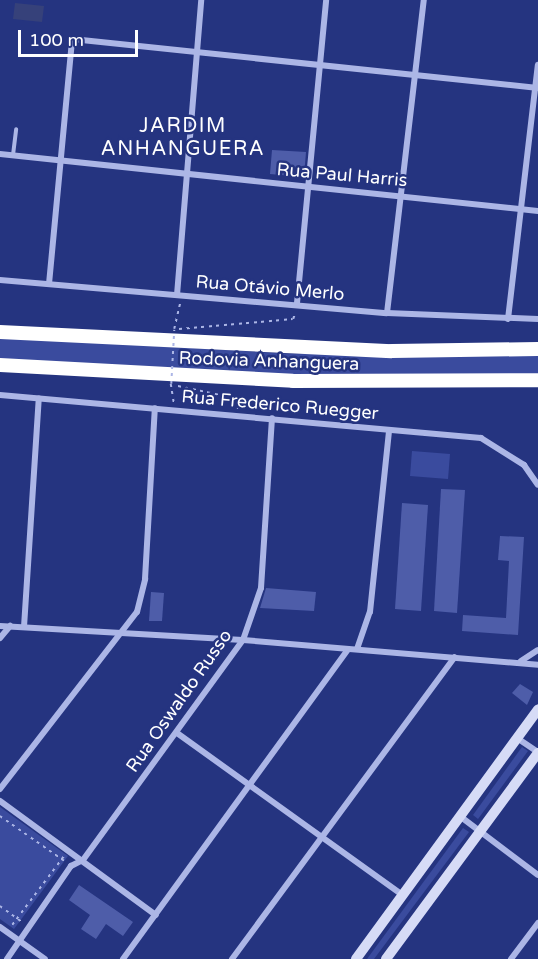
<!DOCTYPE html>
<html>
<head>
<meta charset="utf-8">
<style>
  body { margin:0 }
  #map { position:relative; width:538px; height:959px; overflow:hidden; background:#253480; font-family:"Varela Round",sans-serif }
  div>[style] { position:absolute }
  [style*='--x'] { left:calc(var(--x)*1px); top:calc(var(--y)*1px); width:calc(var(--w)*1px); rotate:calc(var(--a)*1deg) }
  .green>* { inset:0; background:#3a4b9e }
  .water>* { inset:0; background:#36417a }
  .building>* { inset:0; background:#4e5da9 }
  .path>* { height:1.5px; margin-top:-0.75px; transform-origin:0; background:repeating-linear-gradient(90deg,#acb6e6 0 3px,transparent 0 7.5px) }
  .lane>* { height:4px; margin:-2px; padding:0 2px; transform-origin:2px; border-radius:2px; background:#acb6e6 }
  .street>* { height:6px; margin:-3px; padding:0 3px; transform-origin:3px; border-radius:3px; background:#acb6e6 }
  .secondary>* { height:10px; margin:-5px; padding:0 5px; transform-origin:5px; border-radius:5px; background:#d6dbf6 }
  .highway>* { height:14px; margin:-7px; padding:0 7px; transform-origin:7px; border-radius:7px; background:#fff }
  .path-bridge>* { height:1.5px; margin-top:-0.75px; transform-origin:0; background:repeating-linear-gradient(90deg,#acb6e6 0 3px,transparent 0 7.5px) }
  span { translate:-50% -50%; white-space:nowrap; text-align:center; line-height:1.15; -webkit-text-stroke:5px #253480; paint-order:stroke }
  .street-label { font-size:18px; color:#fff }
  .neighbourhood-label { font-size:20px; color:#fff; letter-spacing:1.5px }
  .scale { position:absolute; left:18px; top:30px; width:120px; height:27px; box-sizing:border-box; border:3px solid #fff; border-top:0; padding-left:8px; font-size:18px; line-height:21px; white-space:nowrap; color:#fff; -webkit-text-stroke:4px #253480; paint-order:stroke }
</style>
</head>
<body>
<div id="map">
  <div class="green">
    <div style="clip-path:polygon(0 337px,294px 354px,538px 354px,538px 375px,450px 379px,197px 373px,0 360px)"></div>
    <div style="clip-path:polygon(412px 451px,450px 454px,448px 479px,410px 476px)"></div>
    <div style="clip-path:polygon(522px 747px,528px 751px,478px 819px,473px 815px)"></div>
    <div style="clip-path:polygon(0 807px,68px 856px,14px 929px,0 919px)"></div>
    <div style="clip-path:polygon(463px 828px,469px 832px,374px 959px,367px 959px)"></div>
  </div>
  <div class="water">
    <div style="clip-path:polygon(15px 3px,44px 6px,42px 22px,13px 19px)"></div>
  </div>
  <div class="building">
    <div style="clip-path:polygon(272px 150px,306px 152px,304px 177px,270px 174px)"></div>
    <div style="clip-path:polygon(441px 489px,465px 490px,457px 613px,434px 611px)"></div>
    <div style="clip-path:polygon(402px 503px,428px 505px,421px 611px,395px 609px)"></div>
    <div style="clip-path:polygon(500px 536px,524px 537px,518px 635px,462px 631px,463px 615px,506px 618px,509px 561px,498px 560px)"></div>
    <div style="clip-path:polygon(266px 588px,316px 592px,314px 611px,260px 608px)"></div>
    <div style="clip-path:polygon(151px 592px,164px 593px,162px 621px,149px 621px)"></div>
    <div style="clip-path:polygon(520px 684px,533px 692px,527px 705px,512px 693px)"></div>
    <div style="clip-path:polygon(79px 885px,133px 922px,123px 936px,106px 924px,96px 939px,81px 929px,90px 915px,69px 900px)"></div>
  </div>
  <div class="path">
    <div style="--x:174;--y:329;--w:28;--a:-77"></div>
    <div style="--x:179;--y:329;--w:114;--a:-5"></div>
    <div style="--x:293;--y:319;--w:6;--a:-72"></div>
    <div style="--x:171;--y:384;--w:19;--a:81"></div>
    <div style="--x:178;--y:386;--w:62;--a:12"></div>
    <div style="--x:239;--y:399;--w:12;--a:95"></div>
    <div style="--x:0;--y:816;--w:80;--a:34.9"></div>
    <div style="--x:0;--y:906;--w:29;--a:36"></div>
    <div style="--x:12;--y:925;--w:86;--a:-53"></div>
  </div>
  <div class="lane">
    <div style="--x:13;--y:155;--w:26;--a:-83"></div>
  </div>
  <div class="street">
    <div style="--x:0;--y:154;--w:541;--a:6.05"></div>
    <div style="--x:0;--y:280;--w:388;--a:4.9"></div>
    <div style="--x:387;--y:313;--w:151;--a:2.3"></div>
    <div style="--x:49;--y:284;--w:246;--a:-84.6"></div>
    <div style="--x:72;--y:39;--w:469;--a:6"></div>
    <div style="--x:177;--y:295;--w:296;--a:-85.3"></div>
    <div style="--x:297;--y:303;--w:304;--a:-84.5"></div>
    <div style="--x:387;--y:313;--w:315;--a:-83.3"></div>
    <div style="--x:508;--y:319;--w:256;--a:-83.3"></div>
    <div style="--x:0;--y:395;--w:483;--a:5.1"></div>
    <div style="--x:481;--y:438;--w:51;--a:32.1"></div>
    <div style="--x:524;--y:465;--w:24;--a:55"></div>
    <div style="--x:0;--y:626;--w:243;--a:3.3"></div>
    <div style="--x:243;--y:640;--w:296;--a:4.8"></div>
    <div style="--x:24;--y:627;--w:229;--a:-86.3"></div>
    <div style="--x:0;--y:638;--w:16;--a:-50"></div>
    <div style="--x:357;--y:649;--w:39;--a:-71"></div>
    <div style="--x:370;--y:612;--w:183;--a:-84"></div>
    <div style="--x:521;--y:661;--w:20;--a:-33"></div>
    <div style="--x:177;--y:733;--w:276;--a:35.7"></div>
    <div style="--x:517;--y:738;--w:25;--a:34"></div>
    <div style="--x:0;--y:789;--w:224;--a:-52.3"></div>
    <div style="--x:137;--y:612;--w:34;--a:-76"></div>
    <div style="--x:145;--y:579;--w:171;--a:-86.7"></div>
    <div style="--x:0;--y:801;--w:193;--a:36.2"></div>
    <div style="--x:461;--y:817;--w:96;--a:37"></div>
    <div style="--x:0;--y:927;--w:55;--a:35.4"></div>
    <div style="--x:7;--y:959;--w:113;--a:-55.5"></div>
    <div style="--x:71;--y:866;--w:13;--a:-27"></div>
    <div style="--x:83;--y:860;--w:272;--a:-54"></div>
    <div style="--x:243;--y:640;--w:55;--a:-70.9"></div>
    <div style="--x:261;--y:588;--w:170;--a:-86.3"></div>
    <div style="--x:123;--y:959;--w:383;--a:-54"></div>
    <div style="--x:232;--y:959;--w:375;--a:-53.6"></div>
    <div style="--x:511;--y:959;--w:45;--a:-53.1"></div>
  </div>
  <div class="secondary">
    <div style="--x:356;--y:959;--w:309;--a:-53.9"></div>
    <div style="--x:386;--y:959;--w:256;--a:-53.6"></div>
  </div>
  <div class="highway">
    <div style="--x:0;--y:332;--w:392;--a:2.8"></div>
    <div style="--x:392;--y:351;--w:146;--a:-0.8"></div>
    <div style="--x:0;--y:365;--w:293;--a:3.1"></div>
    <div style="--x:293;--y:381;--w:245;--a:-0.2"></div>
  </div>
  <div class="path-bridge">
    <div style="--x:171;--y:384;--w:54;--a:-86.8"></div>
  </div>
  <div class="street-label">
    <span style="left:342px;top:175px;rotate:5deg">Rua Paul Harris</span>
    <span style="left:270px;top:288px;rotate:5deg">Rua Otávio Merlo</span>
    <span style="left:269px;top:361px;rotate:2deg">Rodovia Anhanguera</span>
    <span style="left:280px;top:405px;rotate:5deg">Rua Frederico Ruegger</span>
    <span style="left:179px;top:701px;rotate:-55deg">Rua Oswaldo Russo</span>
  </div>
  <div class="neighbourhood-label">
    <span style="left:183px;top:138px">JARDIM<br>ANHANGUERA</span>
  </div>
  <div class="scale">100 m</div>
</div>
</body>
</html>
